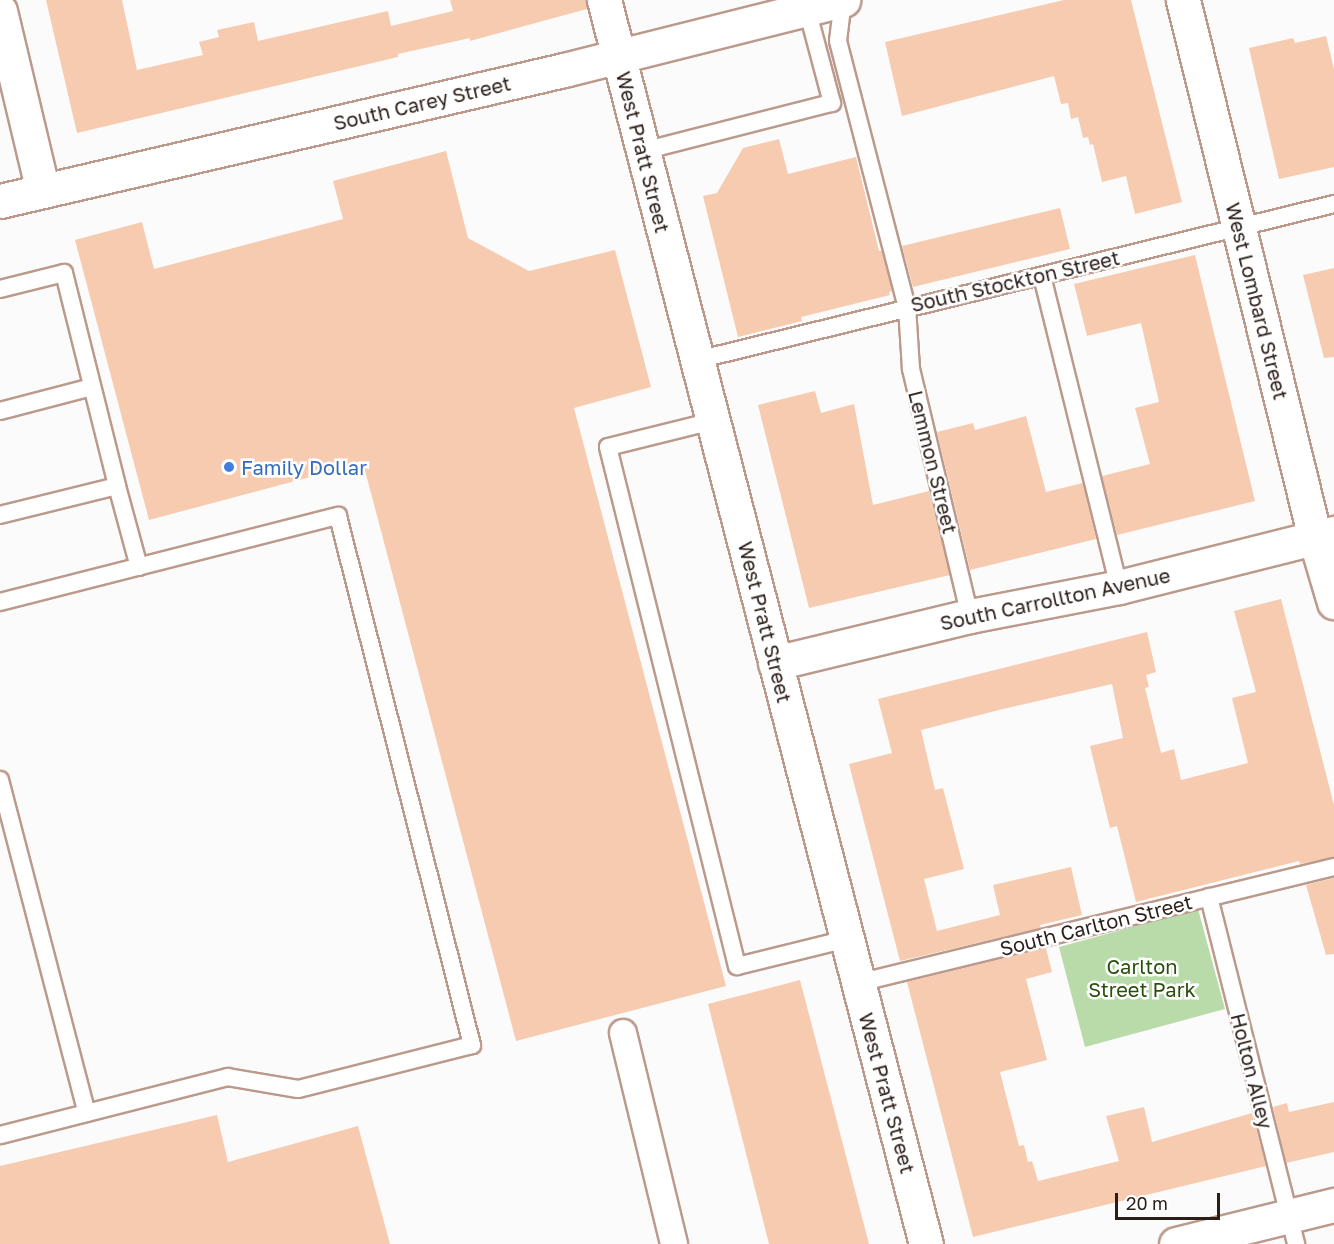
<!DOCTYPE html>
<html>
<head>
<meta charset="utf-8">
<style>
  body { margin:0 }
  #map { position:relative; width:1334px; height:1244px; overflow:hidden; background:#fbfbfb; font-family:"Golos Text",sans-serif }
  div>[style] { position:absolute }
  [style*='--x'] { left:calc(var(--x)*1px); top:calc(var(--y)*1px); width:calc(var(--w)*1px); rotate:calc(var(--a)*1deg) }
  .green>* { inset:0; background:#b9dba9 }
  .building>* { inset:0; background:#f7cbb0 }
  .roads { filter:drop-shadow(2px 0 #bb9a8c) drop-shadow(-2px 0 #bb9a8c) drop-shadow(0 2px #bb9a8c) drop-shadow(0 -2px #bb9a8c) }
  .service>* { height:16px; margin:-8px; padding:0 8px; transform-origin:8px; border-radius:8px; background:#fff }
  .pedestrian>* { height:26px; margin:-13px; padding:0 13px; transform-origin:13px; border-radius:13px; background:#fff }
  .minor>* { height:33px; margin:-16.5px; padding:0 16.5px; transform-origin:16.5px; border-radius:16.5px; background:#fff }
  .secondary>* { height:33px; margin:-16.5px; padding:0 16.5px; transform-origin:16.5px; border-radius:16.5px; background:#fff }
  .primary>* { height:33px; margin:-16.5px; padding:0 16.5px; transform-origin:16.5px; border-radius:16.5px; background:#fff }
  .dots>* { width:16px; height:16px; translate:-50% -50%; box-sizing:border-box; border:3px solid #fff; border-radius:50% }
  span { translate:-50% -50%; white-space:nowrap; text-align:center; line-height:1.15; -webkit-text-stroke:5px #fff; paint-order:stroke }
  .street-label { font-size:20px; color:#2b1e19 }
  .shop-label { font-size:20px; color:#366cbe }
  .left { translate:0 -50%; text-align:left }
  .park-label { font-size:20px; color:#285009 }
  .scale { position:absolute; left:1115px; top:1193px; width:105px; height:27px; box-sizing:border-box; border:3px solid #2b1e19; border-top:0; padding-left:8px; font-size:18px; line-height:21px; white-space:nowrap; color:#2b1e19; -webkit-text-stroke:4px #fff; paint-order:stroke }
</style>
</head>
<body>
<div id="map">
  <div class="green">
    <div style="clip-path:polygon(1198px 909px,1225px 1009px,1085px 1047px,1059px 947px)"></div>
  </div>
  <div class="building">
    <div style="clip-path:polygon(46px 0,122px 0,137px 70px,203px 55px,199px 42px,219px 37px,217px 30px,254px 22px,258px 41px,388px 11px,391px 26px,453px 11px,450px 0,586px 0,587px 9px,470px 41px,470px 38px,398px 54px,398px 57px,77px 133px)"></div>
    <div style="clip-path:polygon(1064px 0,1131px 0,1182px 202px,1135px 214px,1126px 176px,1102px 182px,1093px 144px,1090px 145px,1088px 137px,1083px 138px,1078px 117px,1071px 119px,1068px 103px,1061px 104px,1054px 76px,902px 116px,885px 42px)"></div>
    <div style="clip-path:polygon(1326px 36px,1334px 69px,1334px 167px,1279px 179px,1249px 48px,1293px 38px,1295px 43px)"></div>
    <div style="clip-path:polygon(779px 139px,788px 174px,856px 157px,879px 251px,882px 251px,892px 291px,889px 292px,890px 295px,801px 317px,802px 321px,738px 337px,703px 196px,717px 193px,743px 148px)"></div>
    <div style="clip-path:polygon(446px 151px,468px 238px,529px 271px,615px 250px,651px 387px,574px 408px,726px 986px,516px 1041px,363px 463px,149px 520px,75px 240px,142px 222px,154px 269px,343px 219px,333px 181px)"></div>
    <div style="clip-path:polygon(1060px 208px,1070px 249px,913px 287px,902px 246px)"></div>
    <div style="clip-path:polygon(1195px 255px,1255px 501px,1117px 535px,1102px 476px,1150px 464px,1135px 408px,1159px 402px,1141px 323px,1087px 336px,1074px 284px)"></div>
    <div style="clip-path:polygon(1334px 268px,1334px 357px,1324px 358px,1303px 275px)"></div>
    <div style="clip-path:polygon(815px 391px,821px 413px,854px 404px,873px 505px,929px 491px,950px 575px,809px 608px,758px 405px)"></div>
    <div style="clip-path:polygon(1026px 416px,1046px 492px,1083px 483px,1096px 539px,970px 570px,937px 432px,973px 423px,975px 430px)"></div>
    <div style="clip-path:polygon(1281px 599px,1334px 805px,1334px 857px,1300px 864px,1299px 861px,1136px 902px,1117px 826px,1110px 828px,1090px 746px,1123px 738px,1112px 684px,1003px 709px,921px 730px,935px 790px,943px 788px,964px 869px,924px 879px,937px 931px,1000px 915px,993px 885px,1071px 867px,1082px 915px,1040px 925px,1041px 928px,900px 961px,849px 764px,892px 753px,878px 699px,1147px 632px,1156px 672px,1146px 675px,1149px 687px,1145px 688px,1161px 753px,1174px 749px,1181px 780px,1248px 763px,1232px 698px,1256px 692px,1234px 611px)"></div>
    <div style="clip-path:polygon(1334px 878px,1334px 954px,1326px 955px,1306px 885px)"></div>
    <div style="clip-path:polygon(1046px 948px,1052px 972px,1026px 979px,1047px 1060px,1000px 1072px,1019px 1146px,1024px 1145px,1028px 1162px,1032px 1161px,1038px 1181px,1119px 1161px,1106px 1116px,1144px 1107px,1152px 1142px,1252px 1113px,1266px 1166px,973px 1237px,907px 982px)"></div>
    <div style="clip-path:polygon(800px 980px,869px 1244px,769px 1244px,708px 1004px)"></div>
    <div style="clip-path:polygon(1334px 1102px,1334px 1152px,1286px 1163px,1273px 1107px,1287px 1103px,1289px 1112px)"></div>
    <div style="clip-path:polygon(217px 1115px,228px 1162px,358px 1126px,390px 1244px,0 1244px,0 1166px)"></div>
  </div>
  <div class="roads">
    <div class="service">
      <div style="--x:843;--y:0;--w:41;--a:97"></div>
      <div style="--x:838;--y:41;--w:275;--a:75.5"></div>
      <div style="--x:907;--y:307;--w:62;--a:86.3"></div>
      <div style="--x:911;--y:369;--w:254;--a:76.6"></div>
      <div style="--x:643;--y:151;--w:195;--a:-14.3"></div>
      <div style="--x:832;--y:103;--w:97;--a:-104.9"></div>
      <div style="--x:1042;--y:276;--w:320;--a:76.1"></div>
      <div style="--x:0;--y:289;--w:66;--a:-14"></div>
      <div style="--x:64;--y:273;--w:219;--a:76"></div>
      <div style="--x:117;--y:486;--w:121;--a:166.1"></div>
      <div style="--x:697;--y:360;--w:656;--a:-13.76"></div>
      <div style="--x:0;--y:411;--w:95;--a:-14.6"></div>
      <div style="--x:713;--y:421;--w:108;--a:166.1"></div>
      <div style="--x:608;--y:447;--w:535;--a:76.04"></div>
      <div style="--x:737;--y:966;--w:113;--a:-13.8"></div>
      <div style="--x:117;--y:486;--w:84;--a:74.8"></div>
      <div style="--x:0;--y:602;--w:349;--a:-14.3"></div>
      <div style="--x:338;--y:516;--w:546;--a:75.79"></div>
      <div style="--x:472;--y:1045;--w:179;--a:165.8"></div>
      <div style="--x:298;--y:1089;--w:71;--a:-170.3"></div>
      <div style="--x:228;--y:1077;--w:235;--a:165.7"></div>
      <div style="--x:0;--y:780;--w:344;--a:75.4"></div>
      <div style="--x:1209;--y:897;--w:358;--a:75.9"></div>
      <div style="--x:858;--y:983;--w:490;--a:-13.7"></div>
    </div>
    <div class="pedestrian">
      <div style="--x:623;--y:1033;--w:217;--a:76.4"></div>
    </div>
    <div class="minor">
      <div style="--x:0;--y:11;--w:185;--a:76.6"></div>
      <div style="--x:775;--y:663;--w:201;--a:-13.6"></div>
      <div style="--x:970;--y:616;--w:152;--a:-11"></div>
      <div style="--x:1119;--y:587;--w:222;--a:-14.1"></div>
      <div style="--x:1176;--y:1244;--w:163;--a:-13.9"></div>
    </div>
    <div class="secondary">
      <div style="--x:0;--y:201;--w:579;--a:-13.08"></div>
      <div style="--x:564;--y:70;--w:288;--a:-14.1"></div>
    </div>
    <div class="primary">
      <div style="--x:604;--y:0;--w:1285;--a:75.49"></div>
      <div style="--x:1183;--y:0;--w:554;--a:76.21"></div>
      <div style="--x:1315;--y:538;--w:67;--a:73.5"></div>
    </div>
  </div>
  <div class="dots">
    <div style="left:229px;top:467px;background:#3f7fe0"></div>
  </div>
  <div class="street-label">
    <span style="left:422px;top:103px;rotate:-13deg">South Carey Street</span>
    <span style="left:643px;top:152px;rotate:76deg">West Pratt Street</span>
    <span style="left:1015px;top:281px;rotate:-13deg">South Stockton Street</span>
    <span style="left:1257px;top:301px;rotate:76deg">West Lombard Street</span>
    <span style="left:933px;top:462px;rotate:76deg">Lemmon Street</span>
    <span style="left:1055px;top:599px;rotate:-12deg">South Carrollton Avenue</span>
    <span style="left:765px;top:622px;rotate:76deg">West Pratt Street</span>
    <span style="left:1096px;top:925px;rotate:-14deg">South Carlton Street</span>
    <span style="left:1252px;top:1071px;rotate:76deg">Holton Alley</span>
    <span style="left:887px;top:1093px;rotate:75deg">West Pratt Street</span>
  </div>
  <div class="shop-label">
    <span class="left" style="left:241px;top:467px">Family Dollar</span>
  </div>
  <div class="park-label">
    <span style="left:1142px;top:978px">Carlton<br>Street Park</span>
  </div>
  <div class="scale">20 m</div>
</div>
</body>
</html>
